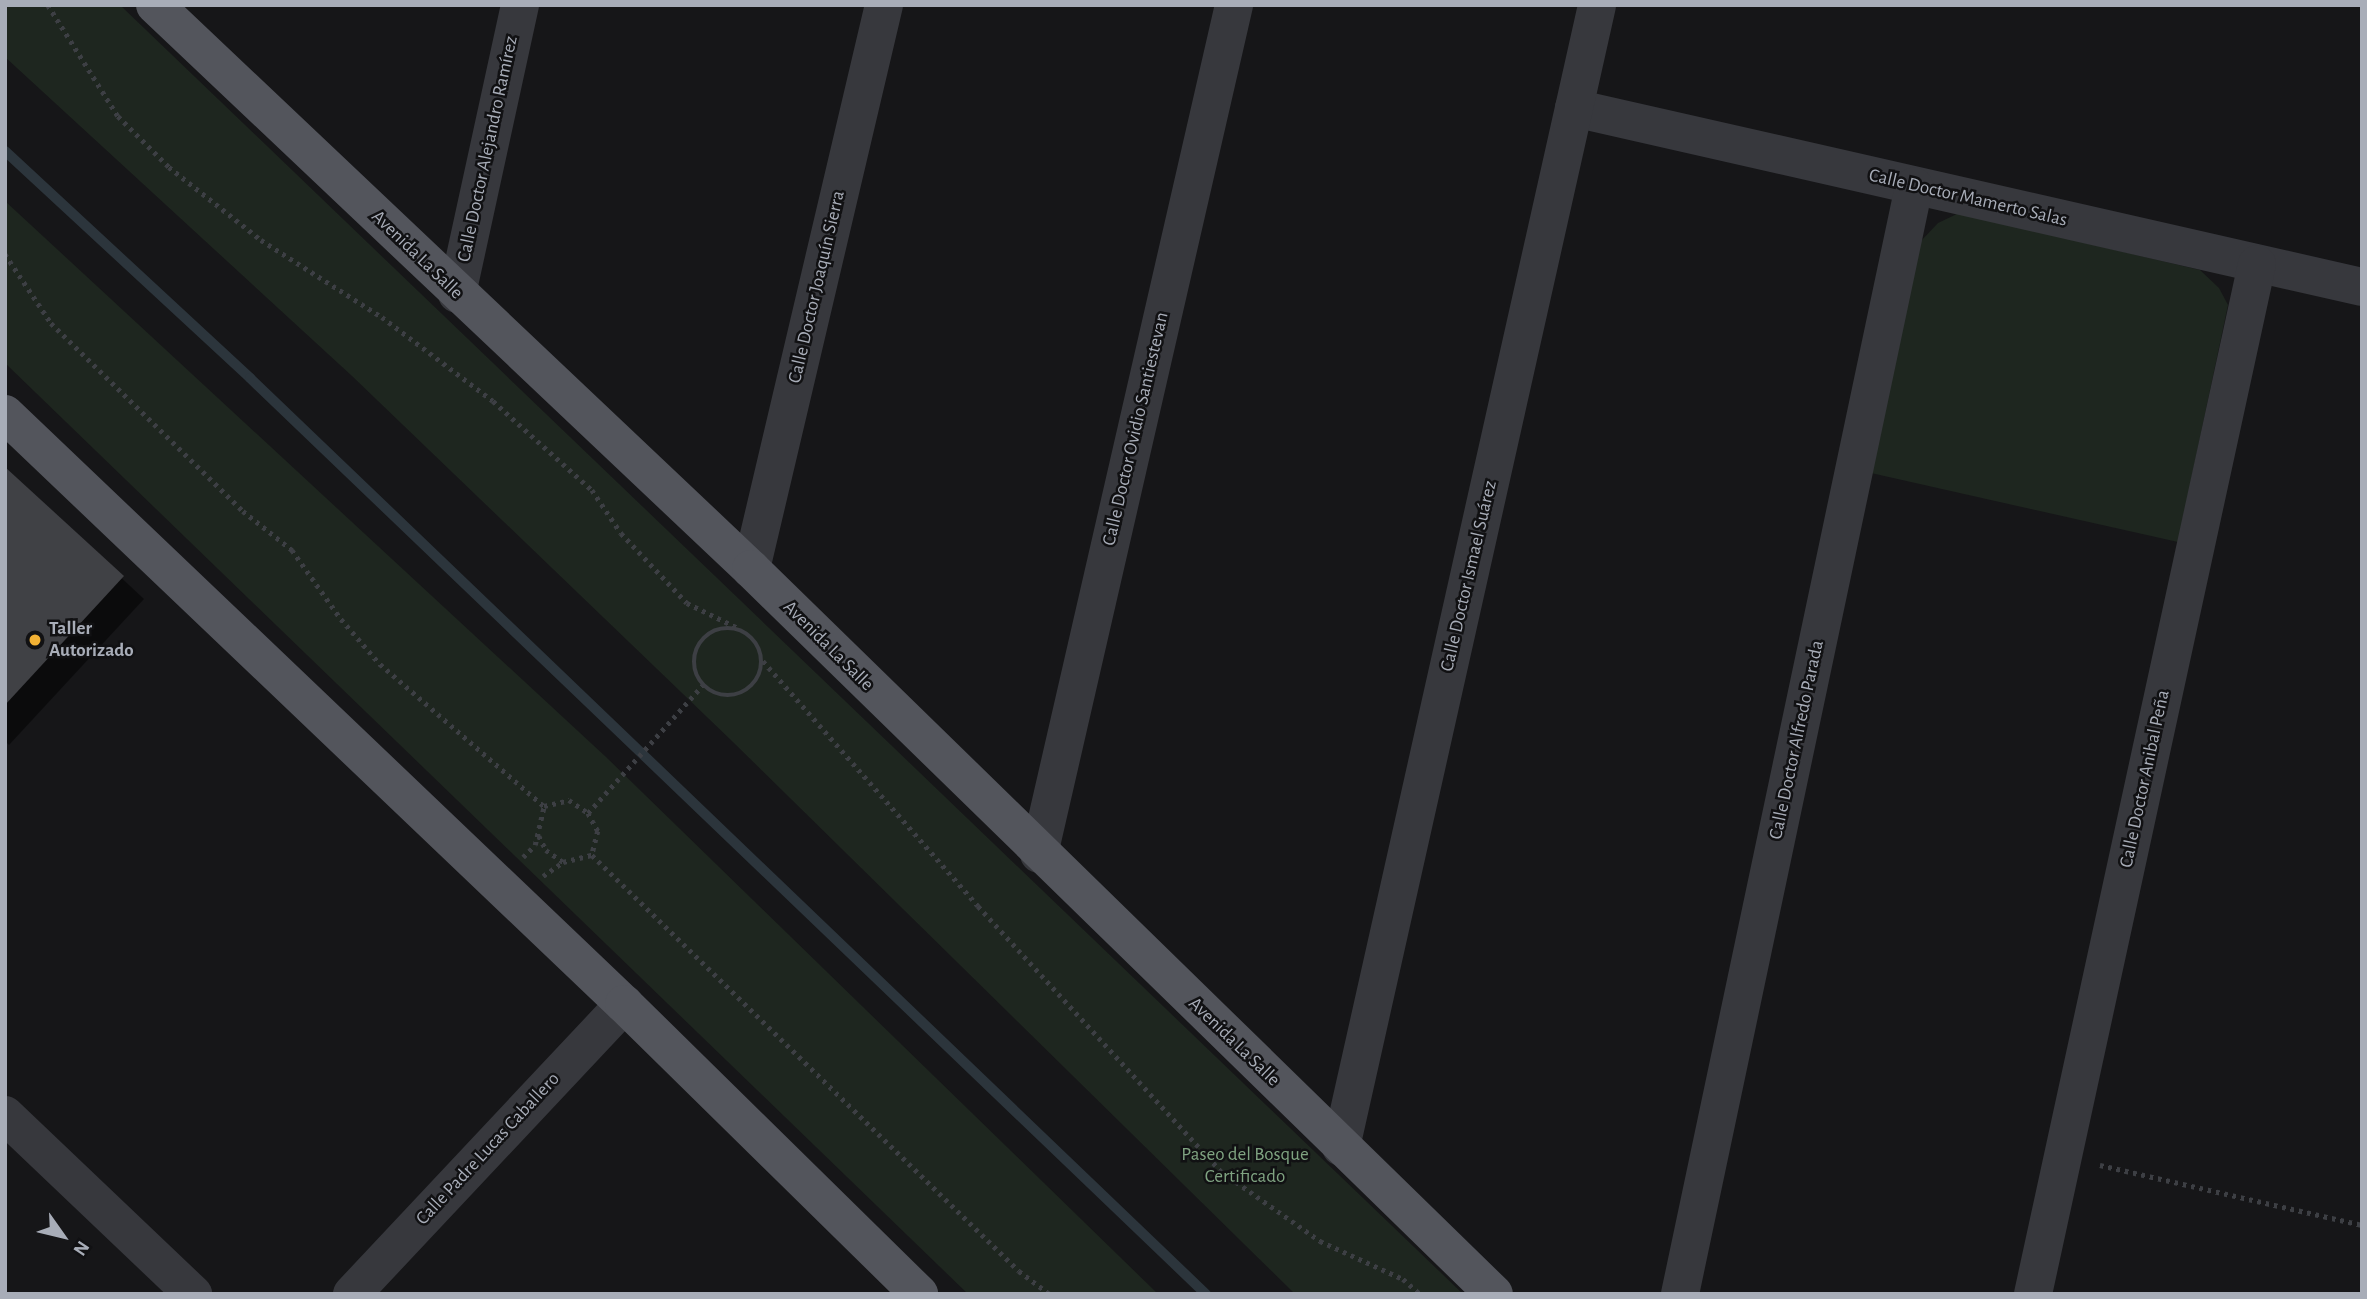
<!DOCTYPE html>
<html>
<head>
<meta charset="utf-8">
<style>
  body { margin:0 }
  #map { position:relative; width:2367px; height:1299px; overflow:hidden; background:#161618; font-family:"Alegreya Sans",sans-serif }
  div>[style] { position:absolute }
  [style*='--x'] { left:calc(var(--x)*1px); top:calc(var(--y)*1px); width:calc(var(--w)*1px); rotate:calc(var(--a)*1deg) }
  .green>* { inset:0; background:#1e261f }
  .shadow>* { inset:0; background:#0007 }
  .stream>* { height:10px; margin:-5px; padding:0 5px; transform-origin:5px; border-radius:5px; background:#2c353c }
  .building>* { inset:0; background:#404145 }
  .path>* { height:4.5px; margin-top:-2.25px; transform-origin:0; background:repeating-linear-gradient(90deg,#3d3f44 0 3.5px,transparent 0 8.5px) }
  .path>.ring { margin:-2.25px; padding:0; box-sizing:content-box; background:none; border:4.5px solid #3d3f44; border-radius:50% }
  .minor>* { height:38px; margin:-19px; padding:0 19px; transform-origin:19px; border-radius:19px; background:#37383d }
  .major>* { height:38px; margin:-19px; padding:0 19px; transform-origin:19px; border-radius:19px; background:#53555c }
  .dots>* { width:19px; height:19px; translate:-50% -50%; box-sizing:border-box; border:4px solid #111113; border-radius:50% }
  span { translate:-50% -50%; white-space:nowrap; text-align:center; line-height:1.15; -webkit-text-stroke:5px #111113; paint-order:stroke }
  .street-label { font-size:19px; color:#a8adb8 }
  .poi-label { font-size:19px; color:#a8adb8; font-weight:700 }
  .left { translate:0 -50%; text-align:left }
  .park-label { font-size:19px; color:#7fa381 }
  .frame { position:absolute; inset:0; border:7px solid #a8adb8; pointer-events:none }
  .north { position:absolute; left:28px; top:1201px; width:70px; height:70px; -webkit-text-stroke:5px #111113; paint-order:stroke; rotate:124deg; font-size:19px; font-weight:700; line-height:28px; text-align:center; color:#a8adb8 }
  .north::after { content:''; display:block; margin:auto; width:24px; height:32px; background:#a8adb8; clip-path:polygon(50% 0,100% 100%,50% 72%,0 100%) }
</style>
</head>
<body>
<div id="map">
  <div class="green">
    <div style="clip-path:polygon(5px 5px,120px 5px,1463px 1294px,1295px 1294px,734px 743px,352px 376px,5px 57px)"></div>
    <div style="clip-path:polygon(5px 201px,606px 757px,1158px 1294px,968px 1294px,5px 363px)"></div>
    <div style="clip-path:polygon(1959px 213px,2200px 270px,2219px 288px,2228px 305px,2178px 542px,1871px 473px,1921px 241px,1938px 223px)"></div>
  </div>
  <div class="shadow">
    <div style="clip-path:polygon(5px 469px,144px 599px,9px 745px,5px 741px)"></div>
  </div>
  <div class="stream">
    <div style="--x:5;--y:151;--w:334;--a:42.8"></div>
    <div style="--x:250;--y:378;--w:1324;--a:43.78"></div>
  </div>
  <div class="building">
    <div style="clip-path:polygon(5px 467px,124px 576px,5px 705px)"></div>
  </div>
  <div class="path">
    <div style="--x:48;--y:5;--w:131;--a:57.8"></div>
    <div style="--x:118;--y:116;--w:72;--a:45"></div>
    <div style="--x:169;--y:167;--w:117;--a:38.4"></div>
    <div style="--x:261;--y:240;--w:143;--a:32.5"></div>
    <div style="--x:382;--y:317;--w:139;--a:37.1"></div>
    <div style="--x:493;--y:401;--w:133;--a:42"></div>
    <div style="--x:592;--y:490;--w:52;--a:56"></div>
    <div style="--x:621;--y:533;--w:96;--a:46.7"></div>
    <div style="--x:687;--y:603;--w:59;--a:26.1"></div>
    <div style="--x:5;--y:254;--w:83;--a:56.3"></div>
    <div style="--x:51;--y:323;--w:269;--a:44.4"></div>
    <div style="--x:243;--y:511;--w:63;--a:38.5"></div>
    <div style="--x:292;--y:550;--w:85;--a:54.6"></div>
    <div style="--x:341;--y:619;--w:60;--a:49.1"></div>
    <div style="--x:380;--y:664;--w:217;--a:40.9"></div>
    <div style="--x:544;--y:806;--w:26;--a:-13"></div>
    <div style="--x:569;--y:800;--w:23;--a:34"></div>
    <div style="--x:588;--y:813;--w:21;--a:61"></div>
    <div style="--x:598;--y:831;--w:25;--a:104"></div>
    <div style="--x:592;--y:855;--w:596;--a:44.25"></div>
    <div style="--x:1019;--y:1271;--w:38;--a:37"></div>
    <div class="ring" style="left:694px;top:628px;width:63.5px;height:63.5px"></div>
    <div style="--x:763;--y:661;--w:326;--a:48.7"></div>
    <div style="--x:978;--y:906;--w:361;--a:47.5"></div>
    <div style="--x:1222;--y:1172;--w:120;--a:35.1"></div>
    <div style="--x:1320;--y:1241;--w:91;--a:24.6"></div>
    <div style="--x:1403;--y:1279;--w:23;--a:41"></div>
    <div style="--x:588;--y:813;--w:172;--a:-48.1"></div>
    <div style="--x:539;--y:836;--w:16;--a:63"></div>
    <div style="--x:546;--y:850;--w:21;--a:35"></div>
    <div style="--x:523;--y:857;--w:17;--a:-45"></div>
    <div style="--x:535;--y:845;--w:40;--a:-77"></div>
    <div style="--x:543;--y:876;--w:24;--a:-35"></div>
    <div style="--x:563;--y:862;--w:30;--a:-14"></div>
    <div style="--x:2100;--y:1165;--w:269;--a:12.9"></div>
  </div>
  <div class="minor">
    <div style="--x:1574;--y:108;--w:808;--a:12.8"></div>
    <div style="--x:457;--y:294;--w:296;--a:-77.7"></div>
    <div style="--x:751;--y:569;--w:579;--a:-76.73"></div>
    <div style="--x:1039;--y:854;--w:871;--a:-77.06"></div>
    <div style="--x:5;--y:1115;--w:260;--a:43.6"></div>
    <div style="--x:1341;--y:1147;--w:1170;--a:-77.36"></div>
    <div style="--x:352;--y:1294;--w:398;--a:-46.8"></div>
    <div style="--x:1680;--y:1294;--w:1132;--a:-78.07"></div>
    <div style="--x:2033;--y:1294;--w:1054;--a:-77.73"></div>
  </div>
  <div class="major">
    <div style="--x:155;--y:5;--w:821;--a:43.42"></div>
    <div style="--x:751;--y:569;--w:1038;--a:44.3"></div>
    <div style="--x:5;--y:414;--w:855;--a:43.63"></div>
    <div style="--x:624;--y:1004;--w:414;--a:44.5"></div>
  </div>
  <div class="dots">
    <div style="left:35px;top:640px;background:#f2b134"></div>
  </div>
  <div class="street-label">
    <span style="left:488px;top:149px;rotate:-78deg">Calle Doctor Alejandro Ramírez</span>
    <span style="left:1968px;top:198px;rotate:13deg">Calle Doctor Mamerto Salas</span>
    <span style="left:417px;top:255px;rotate:44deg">Avenida La Salle</span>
    <span style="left:817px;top:287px;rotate:-77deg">Calle Doctor Joaquín Sierra</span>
    <span style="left:1136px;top:429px;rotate:-77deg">Calle Doctor Ovidio Santiestevan</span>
    <span style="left:1469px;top:576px;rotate:-77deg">Calle Doctor Ismael Suárez</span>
    <span style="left:828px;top:646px;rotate:45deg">Avenida La Salle</span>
    <span style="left:1797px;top:740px;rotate:-78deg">Calle Doctor Alfredo Parada</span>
    <span style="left:2145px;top:779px;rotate:-78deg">Calle Doctor Anibal Peña</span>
    <span style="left:1234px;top:1042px;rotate:44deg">Avenida La Salle</span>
    <span style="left:488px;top:1149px;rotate:-47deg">Calle Padre Lucas Caballero</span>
  </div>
  <div class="poi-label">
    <span class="left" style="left:49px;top:640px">Taller<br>Autorizado</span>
  </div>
  <div class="park-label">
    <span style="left:1245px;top:1166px">Paseo del Bosque<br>Certificado</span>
  </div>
  <div class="frame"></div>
  <div class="north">N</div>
</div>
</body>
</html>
